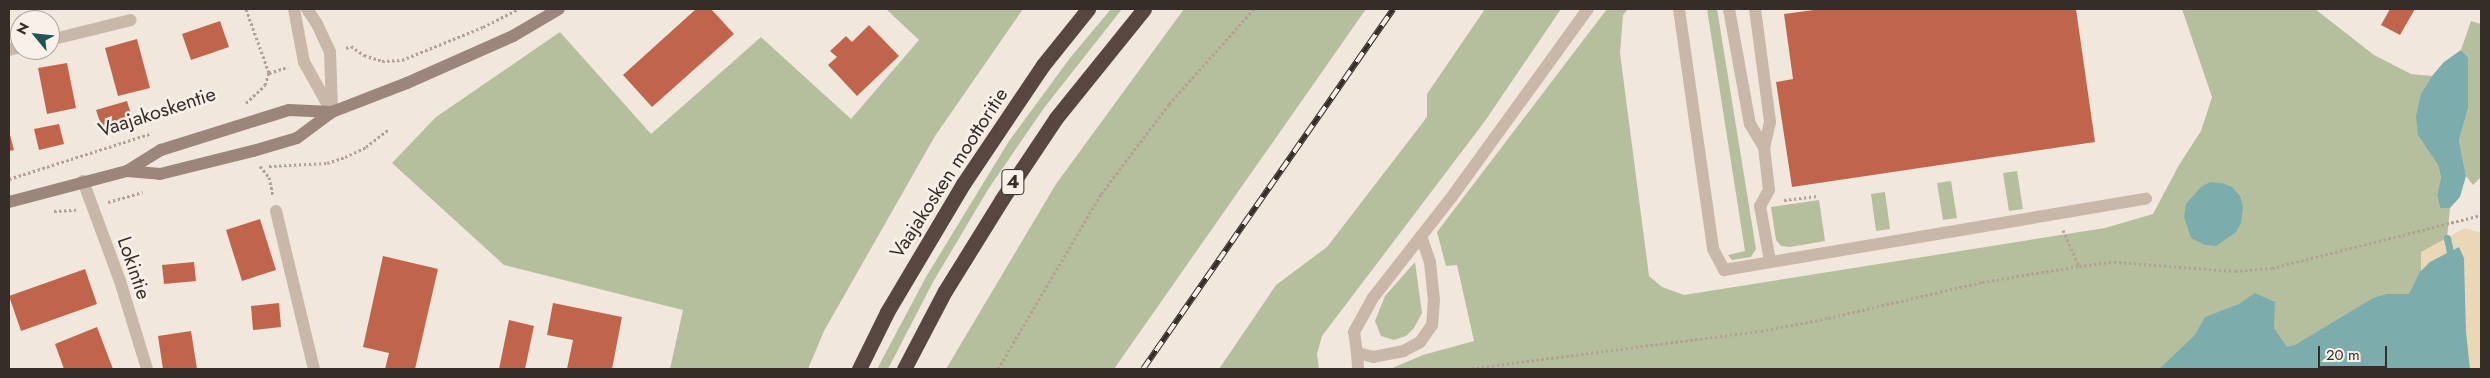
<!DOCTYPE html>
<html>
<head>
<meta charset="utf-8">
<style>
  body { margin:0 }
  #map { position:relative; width:2490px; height:378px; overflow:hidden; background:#f1e7dd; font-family:Jost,sans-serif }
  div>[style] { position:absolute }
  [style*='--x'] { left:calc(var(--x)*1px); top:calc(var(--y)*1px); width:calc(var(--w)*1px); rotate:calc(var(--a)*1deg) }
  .green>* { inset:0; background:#b5bf9d }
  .sand>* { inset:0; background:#ebd7b5 }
  .water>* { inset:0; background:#7dacad }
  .stream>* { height:7px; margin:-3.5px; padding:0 3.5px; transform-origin:3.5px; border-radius:3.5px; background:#7dacad }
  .building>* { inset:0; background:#c0654c }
  .path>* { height:3px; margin-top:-1.5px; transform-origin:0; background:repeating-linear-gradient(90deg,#b4a194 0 2.5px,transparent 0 5px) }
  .service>* { height:12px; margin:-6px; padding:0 6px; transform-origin:6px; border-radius:6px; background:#c9b7a9 }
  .minor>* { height:12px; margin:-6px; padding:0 6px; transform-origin:6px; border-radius:6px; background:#c9b7a9 }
  .tertiary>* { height:12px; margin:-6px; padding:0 6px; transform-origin:6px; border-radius:6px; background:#c9b7a9 }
  .secondary>* { height:12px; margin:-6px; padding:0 6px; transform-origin:6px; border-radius:6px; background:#9c867b }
  .motorway>* { height:15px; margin:-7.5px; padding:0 7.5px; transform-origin:7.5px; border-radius:7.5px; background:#574740 }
  .rail>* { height:5.5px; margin-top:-2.75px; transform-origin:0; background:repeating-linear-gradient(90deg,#f9f1e9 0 11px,#362d29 0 22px); box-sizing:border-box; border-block:1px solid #362d29 }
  span { translate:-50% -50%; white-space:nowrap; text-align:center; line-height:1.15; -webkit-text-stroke:5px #f9f1e9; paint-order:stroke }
  .shield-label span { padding:1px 4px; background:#f9f1e9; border:1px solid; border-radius:4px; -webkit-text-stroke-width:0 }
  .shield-label { font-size:19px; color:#362d29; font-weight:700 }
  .street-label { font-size:20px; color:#362d29 }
  .frame { position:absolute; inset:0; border:10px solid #362d29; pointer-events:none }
  .north { position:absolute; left:10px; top:10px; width:50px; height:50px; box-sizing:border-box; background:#f9f1e9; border:1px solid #aba39c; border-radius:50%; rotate:298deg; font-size:14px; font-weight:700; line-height:20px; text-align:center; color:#362d29 }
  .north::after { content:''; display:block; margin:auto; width:18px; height:22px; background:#205456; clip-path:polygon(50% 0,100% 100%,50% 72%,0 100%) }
  .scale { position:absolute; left:2318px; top:346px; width:69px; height:22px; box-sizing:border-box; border:2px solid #362d29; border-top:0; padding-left:6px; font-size:15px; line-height:18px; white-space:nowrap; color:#362d29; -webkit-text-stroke:4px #f9f1e9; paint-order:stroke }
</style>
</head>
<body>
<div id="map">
  <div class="green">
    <div style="clip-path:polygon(886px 9px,1023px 9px,935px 136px,824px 331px,808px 369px,670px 369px,683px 310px,504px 265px,392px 163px,436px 117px,560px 32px,651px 134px,761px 37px,851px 119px,919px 40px)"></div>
    <div style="clip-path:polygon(1111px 9px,1122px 9px,1044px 108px,989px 188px,933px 282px,888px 369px,877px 369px,926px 277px,1009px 141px,1070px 58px)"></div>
    <div style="clip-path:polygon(1184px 9px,1366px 9px,1114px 369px,946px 369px,1056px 184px)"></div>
    <div style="clip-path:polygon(1485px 9px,1561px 9px,1485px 121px,1322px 336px,1317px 354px,1319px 369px,1219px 369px,1276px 285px,1327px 247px,1427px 117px,1427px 94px)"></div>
    <div style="clip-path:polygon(1607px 9px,1628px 9px,1623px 15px,1620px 53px,1649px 276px,1662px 287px,1684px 295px,2105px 228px,2153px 214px,2179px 165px,2201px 131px,2212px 97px,2182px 9px,2315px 9px,2374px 55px,2411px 74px,2432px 76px,2421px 95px,2418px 134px,2438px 165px,2441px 177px,2437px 195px,2440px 208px,2450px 208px,2447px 238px,2450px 252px,2422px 369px,1390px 369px,1423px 355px,1474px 341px,1457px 265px,1446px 266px,1437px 232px)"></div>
    <div style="clip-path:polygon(1707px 9px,1717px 9px,1756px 249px,1751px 257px,1732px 260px,1728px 255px,1745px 251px)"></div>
    <div style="clip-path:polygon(2471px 21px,2481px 24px,2481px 177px,2473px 185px,2466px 176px,2459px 140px,2468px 109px,2468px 57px,2461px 50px)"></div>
    <div style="clip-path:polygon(2017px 171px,2023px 209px,2009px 211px,2003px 173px)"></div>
    <div style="clip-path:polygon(1951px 181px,1957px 218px,1943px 220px,1937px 183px)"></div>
    <div style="clip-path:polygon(1885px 192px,1890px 229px,1876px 231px,1871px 194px)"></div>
    <div style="clip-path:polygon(1819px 200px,1825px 241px,1790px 247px,1781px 246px,1776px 240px,1771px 207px)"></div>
    <div style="clip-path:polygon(1415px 262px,1422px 313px,1414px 328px,1406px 336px,1394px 340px,1381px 336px,1375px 321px,1385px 296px)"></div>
  </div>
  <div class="sand">
    <div style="clip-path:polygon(2465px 228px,2481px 233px,2481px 369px,2470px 369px,2466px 331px,2464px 258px,2459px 247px,2430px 262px,2421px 272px,2421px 252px)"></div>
  </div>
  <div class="water">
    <div style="clip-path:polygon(2461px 50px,2468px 57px,2468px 109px,2459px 140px,2466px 176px,2460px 197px,2450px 208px,2440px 208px,2437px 195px,2441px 177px,2438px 165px,2418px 135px,2416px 116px,2421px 94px,2432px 76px,2444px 62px)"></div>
    <div style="clip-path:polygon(2210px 182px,2222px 183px,2232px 187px,2240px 196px,2243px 207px,2241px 223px,2236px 232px,2216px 246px,2205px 245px,2191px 238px,2184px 217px,2186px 204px,2201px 187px)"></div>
    <div style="clip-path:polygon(2459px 247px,2464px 258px,2466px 331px,2470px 369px,2159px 369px,2195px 335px,2205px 317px,2239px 304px,2255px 293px,2275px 302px,2274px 328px,2287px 347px,2295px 345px,2373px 298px,2387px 294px,2409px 294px,2420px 272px,2430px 262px)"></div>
  </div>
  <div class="stream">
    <div style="--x:2447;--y:238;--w:14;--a:78"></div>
  </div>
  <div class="building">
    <div style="clip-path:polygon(696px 9px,711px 9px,734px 34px,652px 107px,623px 75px)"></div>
    <div style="clip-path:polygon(1821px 9px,2076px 9px,2095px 142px,1792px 187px,1776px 82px,1793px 79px,1784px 14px)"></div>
    <div style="clip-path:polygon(2390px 9px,2415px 9px,2400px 35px,2381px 25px)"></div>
    <div style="clip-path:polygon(220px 21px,229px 47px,191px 60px,182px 34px)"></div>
    <div style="clip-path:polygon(869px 25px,899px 56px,857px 96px,828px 65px,837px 57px,830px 51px,846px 36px,852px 42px)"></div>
    <div style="clip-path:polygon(137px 39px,150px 88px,118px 96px,105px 48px)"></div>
    <div style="clip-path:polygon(67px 63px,76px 108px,47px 114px,38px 68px)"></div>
    <div style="clip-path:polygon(127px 101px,133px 121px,103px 131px,96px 110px)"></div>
    <div style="clip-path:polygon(59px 124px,64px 144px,39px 150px,34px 129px)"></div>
    <div style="clip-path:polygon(9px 131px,14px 150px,9px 151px)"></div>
    <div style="clip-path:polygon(260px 219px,276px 270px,242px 281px,226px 230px)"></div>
    <div style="clip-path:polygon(383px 256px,438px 269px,415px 369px,385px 369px,389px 353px,363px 347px)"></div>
    <div style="clip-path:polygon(194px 262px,196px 281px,164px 284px,162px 265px)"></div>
    <div style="clip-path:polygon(85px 269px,97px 304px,21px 331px,9px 296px)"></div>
    <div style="clip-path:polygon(279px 303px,281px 327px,253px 330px,251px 306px)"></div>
    <div style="clip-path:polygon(553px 303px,622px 317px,612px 369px,567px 369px,573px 340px,547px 335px)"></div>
    <div style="clip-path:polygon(509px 320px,534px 326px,525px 369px,499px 369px)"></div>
    <div style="clip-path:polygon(97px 327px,113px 369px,64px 369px,55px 344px)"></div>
    <div style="clip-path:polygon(191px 331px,197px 369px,163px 369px,158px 336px)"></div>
  </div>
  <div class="path">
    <div style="--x:246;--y:9;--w:68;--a:70.2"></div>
    <div style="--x:346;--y:48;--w:5;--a:-22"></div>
    <div style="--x:351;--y:46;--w:16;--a:35"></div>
    <div style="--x:364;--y:55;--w:19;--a:18"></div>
    <div style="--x:382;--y:61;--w:20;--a:-3"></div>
    <div style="--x:402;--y:60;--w:87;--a:-22.2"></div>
    <div style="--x:483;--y:27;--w:39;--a:-27"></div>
    <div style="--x:246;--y:103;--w:26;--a:-43"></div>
    <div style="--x:265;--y:85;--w:13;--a:-72"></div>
    <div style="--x:269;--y:73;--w:20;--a:-18"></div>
    <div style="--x:260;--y:166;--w:14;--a:51"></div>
    <div style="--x:269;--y:177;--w:19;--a:78"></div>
    <div style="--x:269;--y:166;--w:58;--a:-3"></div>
    <div style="--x:327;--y:163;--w:19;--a:-18"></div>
    <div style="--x:345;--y:157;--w:23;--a:-25"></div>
    <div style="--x:366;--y:147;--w:29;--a:-38"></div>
    <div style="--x:9;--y:179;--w:150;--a:-17.8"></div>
    <div style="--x:1784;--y:200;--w:35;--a:-7"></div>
    <div style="--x:108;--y:202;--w:36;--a:-16"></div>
    <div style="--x:54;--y:211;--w:22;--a:-3"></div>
    <div style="--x:2063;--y:230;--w:39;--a:66"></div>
    <div style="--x:998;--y:369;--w:203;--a:-59.5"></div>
    <div style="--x:1101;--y:194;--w:113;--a:-52.9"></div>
    <div style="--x:1169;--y:104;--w:127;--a:-48.2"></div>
    <div style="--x:1467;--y:369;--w:296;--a:-7.4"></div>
    <div style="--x:1761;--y:331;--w:68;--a:-11"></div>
    <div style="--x:1828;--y:318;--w:158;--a:-13.2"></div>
    <div style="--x:1982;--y:282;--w:98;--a:-9.4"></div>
    <div style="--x:2079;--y:266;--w:35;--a:-7"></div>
    <div style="--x:2114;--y:262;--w:121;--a:4.3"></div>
    <div style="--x:2235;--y:271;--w:37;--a:-5"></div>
    <div style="--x:2272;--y:268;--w:216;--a:-14.2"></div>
  </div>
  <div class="service">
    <div style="--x:1679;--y:9;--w:242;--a:81.9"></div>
    <div style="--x:1713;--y:249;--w:24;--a:62"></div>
    <div style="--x:1724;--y:270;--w:428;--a:-9.6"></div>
    <div style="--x:1729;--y:9;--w:117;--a:79.7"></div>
    <div style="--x:1750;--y:124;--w:27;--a:59"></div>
    <div style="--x:1769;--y:190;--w:18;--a:119"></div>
    <div style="--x:1760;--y:206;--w:56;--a:79.7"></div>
    <div style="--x:276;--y:211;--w:163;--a:76.5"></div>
    <div style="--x:1421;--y:236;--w:28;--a:71"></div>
    <div style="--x:1430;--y:262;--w:37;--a:84"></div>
    <div style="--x:1434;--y:299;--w:26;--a:94"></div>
    <div style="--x:1432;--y:325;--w:21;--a:125"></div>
    <div style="--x:1420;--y:342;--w:18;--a:151"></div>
    <div style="--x:1404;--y:351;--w:31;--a:169"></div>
    <div style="--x:1374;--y:357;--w:17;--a:-167"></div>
    <div style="--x:1357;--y:353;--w:21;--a:-98"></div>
    <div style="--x:1354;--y:332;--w:38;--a:-61"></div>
    <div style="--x:1372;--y:299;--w:128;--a:-52"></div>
    <div style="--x:1451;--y:198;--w:233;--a:-54.1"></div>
    <div style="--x:1357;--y:353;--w:16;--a:86"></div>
  </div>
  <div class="minor">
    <div style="--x:1755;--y:9;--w:114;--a:82.4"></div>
    <div style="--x:1770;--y:122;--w:26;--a:103"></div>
    <div style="--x:1764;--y:147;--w:43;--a:83.4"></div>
    <div style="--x:50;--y:40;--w:83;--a:-13.9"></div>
    <div style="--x:9;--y:50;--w:11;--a:-15"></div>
    <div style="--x:83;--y:181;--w:107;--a:69.7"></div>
    <div style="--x:120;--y:281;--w:92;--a:72.9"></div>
  </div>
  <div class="tertiary">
    <div style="--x:294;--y:9;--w:54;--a:79.3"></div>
    <div style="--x:304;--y:62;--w:57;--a:60.8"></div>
    <div style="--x:307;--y:9;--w:18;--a:56"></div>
    <div style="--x:317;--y:24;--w:31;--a:65"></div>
    <div style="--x:330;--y:52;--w:57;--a:88"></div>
  </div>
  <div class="secondary">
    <div style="--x:127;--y:171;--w:33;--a:5"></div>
    <div style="--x:160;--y:174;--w:96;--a:-13.9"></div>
    <div style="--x:253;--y:151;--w:46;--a:-16.5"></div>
    <div style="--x:297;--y:138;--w:44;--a:-36.6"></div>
    <div style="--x:332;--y:112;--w:80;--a:-21.1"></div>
    <div style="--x:407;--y:83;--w:116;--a:-23.9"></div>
    <div style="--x:513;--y:36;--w:53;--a:-30.4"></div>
    <div style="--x:9;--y:202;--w:122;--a:-14.7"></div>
    <div style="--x:127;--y:171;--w:40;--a:-32"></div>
    <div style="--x:161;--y:150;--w:134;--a:-17.4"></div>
    <div style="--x:289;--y:110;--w:43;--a:2.7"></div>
  </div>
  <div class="motorway">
    <div style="--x:859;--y:369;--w:64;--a:-63.8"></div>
    <div style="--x:887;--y:312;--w:149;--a:-59.3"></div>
    <div style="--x:963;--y:184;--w:143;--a:-56.1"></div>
    <div style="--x:1043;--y:65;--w:72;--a:-51.2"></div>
    <div style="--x:904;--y:369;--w:88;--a:-62.3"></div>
    <div style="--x:945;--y:291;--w:108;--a:-58.2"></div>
    <div style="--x:1002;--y:199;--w:97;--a:-56.3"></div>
    <div style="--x:1056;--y:118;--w:140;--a:-51.1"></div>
  </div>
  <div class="rail">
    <div style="--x:1143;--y:369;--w:438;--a:-55.2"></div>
  </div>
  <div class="shield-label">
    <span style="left:1013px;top:182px">4</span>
  </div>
  <div class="street-label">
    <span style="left:157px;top:112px;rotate:-18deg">Vaajakoskentie</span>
    <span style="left:949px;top:173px;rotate:-57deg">Vaajakosken moottoritie</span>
    <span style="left:134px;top:268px;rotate:71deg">Lokintie</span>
  </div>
  <div class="frame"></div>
  <div class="north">N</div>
  <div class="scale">20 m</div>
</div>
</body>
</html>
